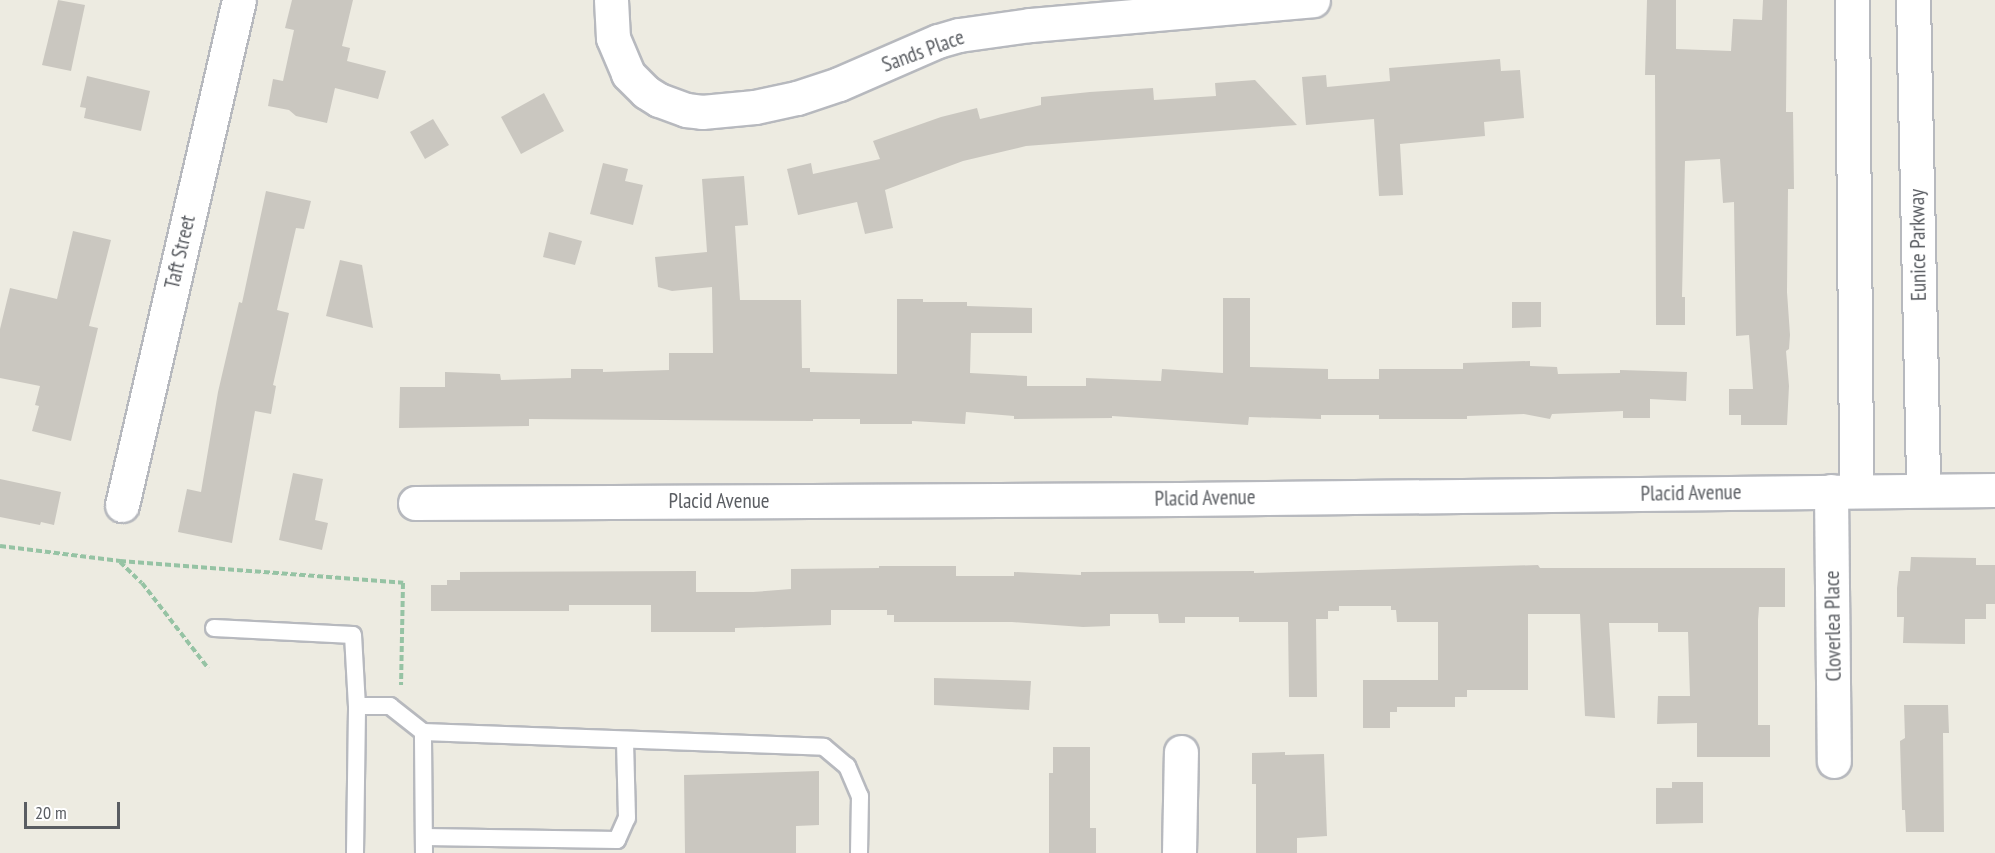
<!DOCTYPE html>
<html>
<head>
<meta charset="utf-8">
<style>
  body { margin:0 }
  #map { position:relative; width:1995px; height:853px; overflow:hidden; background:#edebe1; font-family:"PT Sans Narrow",sans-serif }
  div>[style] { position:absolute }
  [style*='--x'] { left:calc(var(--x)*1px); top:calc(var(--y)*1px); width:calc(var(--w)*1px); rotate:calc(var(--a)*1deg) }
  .building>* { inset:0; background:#cac7c0 }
  .path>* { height:4px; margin-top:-2px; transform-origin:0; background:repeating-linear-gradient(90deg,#96c3a4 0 6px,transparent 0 9px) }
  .roads { filter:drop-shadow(2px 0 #b7b9be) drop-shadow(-2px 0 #b7b9be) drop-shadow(0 2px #b7b9be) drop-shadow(0 -2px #b7b9be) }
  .service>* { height:16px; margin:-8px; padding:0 8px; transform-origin:8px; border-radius:8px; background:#fff }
  .minor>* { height:33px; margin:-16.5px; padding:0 16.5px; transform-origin:16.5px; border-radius:16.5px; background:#fff }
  span { translate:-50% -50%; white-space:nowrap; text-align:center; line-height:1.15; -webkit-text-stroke:6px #fff; paint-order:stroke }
  .street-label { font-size:21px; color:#5a5d62 }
  .scale { position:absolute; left:24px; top:802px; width:96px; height:27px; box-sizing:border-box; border:3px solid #5a5d62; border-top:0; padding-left:8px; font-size:18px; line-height:21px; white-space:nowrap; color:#5a5d62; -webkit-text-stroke:4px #fff; paint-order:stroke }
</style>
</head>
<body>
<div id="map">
  <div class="building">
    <div style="clip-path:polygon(58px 0,85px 5px,71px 71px,42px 65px)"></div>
    <div style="clip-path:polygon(292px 0,353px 0,342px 46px,350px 48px,347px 61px,386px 71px,378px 99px,335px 88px,327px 123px,296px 116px,289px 110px,268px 106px,273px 79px,283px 81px,294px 30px,285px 28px)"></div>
    <div style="clip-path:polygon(1647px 0,1676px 0,1676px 49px,1731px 51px,1733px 19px,1762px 20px,1763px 0,1787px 0,1786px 112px,1793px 112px,1794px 189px,1788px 189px,1787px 292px,1790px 335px,1789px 349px,1786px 351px,1789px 386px,1787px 425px,1741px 425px,1741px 415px,1729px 415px,1729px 389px,1753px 389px,1749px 335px,1736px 336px,1734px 202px,1723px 203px,1720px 159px,1685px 161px,1682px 297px,1685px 297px,1685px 325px,1656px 325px,1655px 75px,1645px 75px)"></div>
    <div style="clip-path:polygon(1500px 59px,1501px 71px,1520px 70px,1524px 118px,1484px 122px,1485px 136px,1400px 144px,1403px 195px,1379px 196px,1374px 119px,1306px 125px,1302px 77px,1326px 75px,1327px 87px,1390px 81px,1389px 68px)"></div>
    <div style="clip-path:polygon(87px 76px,150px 91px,141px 131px,84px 118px,86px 108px,80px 107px)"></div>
    <div style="clip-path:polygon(1255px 80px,1297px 125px,1026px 146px,963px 161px,885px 190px,893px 228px,865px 234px,857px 202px,798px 215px,787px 169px,811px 163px,813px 174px,880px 159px,873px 141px,941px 117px,977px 108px,980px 119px,1041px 105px,1041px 97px,1090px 92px,1153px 88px,1154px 100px,1216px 96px,1215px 83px)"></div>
    <div style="clip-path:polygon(544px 93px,564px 131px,521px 154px,501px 117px)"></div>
    <div style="clip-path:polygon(433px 119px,449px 145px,425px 159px,410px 132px)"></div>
    <div style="clip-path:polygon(603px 163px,628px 169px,625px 181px,643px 185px,633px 225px,590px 214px)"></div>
    <div style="clip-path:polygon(744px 176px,748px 225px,735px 226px,740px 300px,801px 300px,802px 368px,810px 368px,810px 372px,897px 374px,897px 299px,923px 299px,923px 302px,967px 302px,967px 306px,1032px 308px,1032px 333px,971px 333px,970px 373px,1027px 376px,1027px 386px,1086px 386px,1086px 378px,1161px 381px,1162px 369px,1223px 373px,1223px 298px,1250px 298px,1250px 367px,1328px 369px,1328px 379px,1379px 379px,1379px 369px,1463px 369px,1463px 363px,1530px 361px,1530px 366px,1557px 367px,1558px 374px,1620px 373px,1620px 370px,1687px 372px,1686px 401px,1650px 399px,1650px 418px,1623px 418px,1623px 411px,1552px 414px,1550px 419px,1524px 414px,1467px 416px,1467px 419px,1379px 419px,1379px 415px,1321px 415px,1321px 419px,1249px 417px,1248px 425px,1112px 416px,1112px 418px,1014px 419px,1014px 416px,966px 412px,965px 424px,912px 421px,912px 424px,860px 424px,860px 419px,813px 419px,813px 421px,529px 419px,529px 426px,399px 428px,400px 387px,445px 387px,445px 372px,500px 374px,501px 380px,571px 378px,571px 369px,603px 369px,603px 372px,669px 370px,669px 353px,713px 353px,712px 287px,672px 291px,658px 287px,655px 257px,707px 252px,702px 179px)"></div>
    <div style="clip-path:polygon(266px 191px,311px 201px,304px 229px,296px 228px,277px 310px,289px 313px,273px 385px,276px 386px,271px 414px,255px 411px,232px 543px,178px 532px,187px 489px,201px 492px,218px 392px,239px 302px,242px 303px)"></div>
    <div style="clip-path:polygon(73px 231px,111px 240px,89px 326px,98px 328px,71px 441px,32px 431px,39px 406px,35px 405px,40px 386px,0 378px,0 329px,10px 288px,57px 299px)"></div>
    <div style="clip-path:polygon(549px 232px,582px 241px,575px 265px,543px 257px)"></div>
    <div style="clip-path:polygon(340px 260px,362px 265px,373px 328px,326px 316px)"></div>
    <div style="clip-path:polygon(1512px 302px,1541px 302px,1541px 327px,1512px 328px)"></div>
    <div style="clip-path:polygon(293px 473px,323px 479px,315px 520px,328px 523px,322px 550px,279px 540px)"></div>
    <div style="clip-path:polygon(0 479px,61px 492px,54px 525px,41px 522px,40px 525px,0 517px)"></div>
    <div style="clip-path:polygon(1911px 557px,1976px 558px,1976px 565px,1995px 565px,1995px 604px,1986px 604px,1986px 619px,1965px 619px,1965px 644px,1903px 643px,1904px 617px,1897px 617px,1897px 588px,1899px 571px,1910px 571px)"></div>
    <div style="clip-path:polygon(1538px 565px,1540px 568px,1785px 568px,1785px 607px,1759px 607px,1758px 620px,1758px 725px,1770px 725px,1770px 757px,1697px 757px,1697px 723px,1657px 724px,1658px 696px,1690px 696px,1688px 632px,1658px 632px,1658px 623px,1609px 623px,1615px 718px,1585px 716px,1580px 614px,1528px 614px,1528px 690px,1467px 690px,1467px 697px,1455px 697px,1455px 707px,1397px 707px,1397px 712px,1390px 712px,1390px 728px,1363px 728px,1363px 680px,1438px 680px,1438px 622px,1397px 622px,1396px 610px,1391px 610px,1391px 606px,1339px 606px,1339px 611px,1328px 611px,1328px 619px,1316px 619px,1317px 697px,1289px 697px,1288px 622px,1239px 622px,1239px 617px,1185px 617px,1185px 623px,1159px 623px,1158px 614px,1110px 614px,1110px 626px,1083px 627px,1012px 622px,894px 622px,894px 615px,887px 615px,887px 610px,831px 610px,831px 625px,735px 628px,735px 632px,651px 632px,651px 605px,569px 605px,569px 611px,431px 611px,431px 585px,447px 585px,447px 580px,460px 580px,460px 572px,696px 571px,696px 592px,753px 592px,791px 589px,791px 569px,879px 568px,879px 566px,956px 566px,956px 576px,1014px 576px,1014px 572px,1081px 575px,1081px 572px,1254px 571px,1254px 573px)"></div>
    <div style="clip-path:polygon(934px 678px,1031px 681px,1029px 710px,934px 705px)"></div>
    <div style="clip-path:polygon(1904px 705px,1948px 705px,1949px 733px,1943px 733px,1944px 832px,1906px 832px,1905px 810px,1902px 810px,1900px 741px,1905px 738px)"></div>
    <div style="clip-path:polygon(1053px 747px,1090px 747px,1090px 828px,1096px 828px,1096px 853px,1049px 853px,1049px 773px,1053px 773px)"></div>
    <div style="clip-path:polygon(1285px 752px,1285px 755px,1324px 754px,1327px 836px,1297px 838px,1297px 853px,1256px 853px,1256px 784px,1252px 784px,1252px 753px)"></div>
    <div style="clip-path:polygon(819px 771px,819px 825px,796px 826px,796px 853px,685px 853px,684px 775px)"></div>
    <div style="clip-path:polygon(1672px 782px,1703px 782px,1703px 823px,1656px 824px,1656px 788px,1672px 788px)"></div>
  </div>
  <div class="path">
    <div style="--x:0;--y:546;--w:121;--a:7.1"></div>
    <div style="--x:120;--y:561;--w:284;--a:4.4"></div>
    <div style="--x:403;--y:583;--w:102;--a:91.1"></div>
    <div style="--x:120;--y:562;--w:30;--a:44"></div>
    <div style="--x:142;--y:583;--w:108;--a:52.2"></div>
  </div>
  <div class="roads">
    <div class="service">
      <div style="--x:214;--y:628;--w:139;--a:2.9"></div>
      <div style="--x:353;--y:635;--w:71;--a:86.8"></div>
      <div style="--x:425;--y:837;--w:192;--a:0.9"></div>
      <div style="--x:617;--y:840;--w:24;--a:-66"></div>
      <div style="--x:627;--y:818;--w:78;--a:-91.5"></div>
      <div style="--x:355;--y:853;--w:147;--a:-89.2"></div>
      <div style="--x:357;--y:706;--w:33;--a:0"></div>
      <div style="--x:390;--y:706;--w:42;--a:38.2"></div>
      <div style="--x:424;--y:853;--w:121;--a:-90.5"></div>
      <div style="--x:423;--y:732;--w:401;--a:2.1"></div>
      <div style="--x:824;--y:747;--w:30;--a:40"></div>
      <div style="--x:847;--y:766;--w:33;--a:67"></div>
      <div style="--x:860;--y:796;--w:57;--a:91"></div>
    </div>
    <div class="minor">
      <div style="--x:611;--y:0;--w:38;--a:87"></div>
      <div style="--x:613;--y:38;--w:39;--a:67"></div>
      <div style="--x:628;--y:74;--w:25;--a:45"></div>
      <div style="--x:646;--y:92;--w:15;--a:32"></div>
      <div style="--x:659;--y:100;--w:29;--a:20"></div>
      <div style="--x:686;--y:110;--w:16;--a:7"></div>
      <div style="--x:702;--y:112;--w:53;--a:-5.4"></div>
      <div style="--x:755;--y:107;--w:43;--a:-12.1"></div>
      <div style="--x:797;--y:98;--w:44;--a:-18.4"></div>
      <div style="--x:839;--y:84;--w:108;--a:-23.5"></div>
      <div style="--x:938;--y:41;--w:22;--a:-16"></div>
      <div style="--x:959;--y:35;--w:72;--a:-8"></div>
      <div style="--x:1030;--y:25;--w:284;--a:-5"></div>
      <div style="--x:1852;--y:0;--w:490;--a:89.5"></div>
      <div style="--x:1913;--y:0;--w:490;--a:88.8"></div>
      <div style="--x:1831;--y:491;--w:270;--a:89.4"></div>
      <div style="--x:415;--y:503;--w:765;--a:-0.3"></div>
      <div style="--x:1180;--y:499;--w:815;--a:-0.63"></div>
      <div style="--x:122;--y:505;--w:518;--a:-76.96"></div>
      <div style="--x:1179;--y:853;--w:101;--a:-88.9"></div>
    </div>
  </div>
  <div class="street-label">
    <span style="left:923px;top:51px;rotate:-20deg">Sands Place</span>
    <span style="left:1918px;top:245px;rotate:-91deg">Eunice Parkway</span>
    <span style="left:180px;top:252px;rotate:-77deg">Taft Street</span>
    <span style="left:1691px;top:493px;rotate:-1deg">Placid Avenue</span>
    <span style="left:1205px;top:498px;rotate:-1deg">Placid Avenue</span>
    <span style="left:719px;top:501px">Placid Avenue</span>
    <span style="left:1833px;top:626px;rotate:-91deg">Cloverlea Place</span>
  </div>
  <div class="scale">20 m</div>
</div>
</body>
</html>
